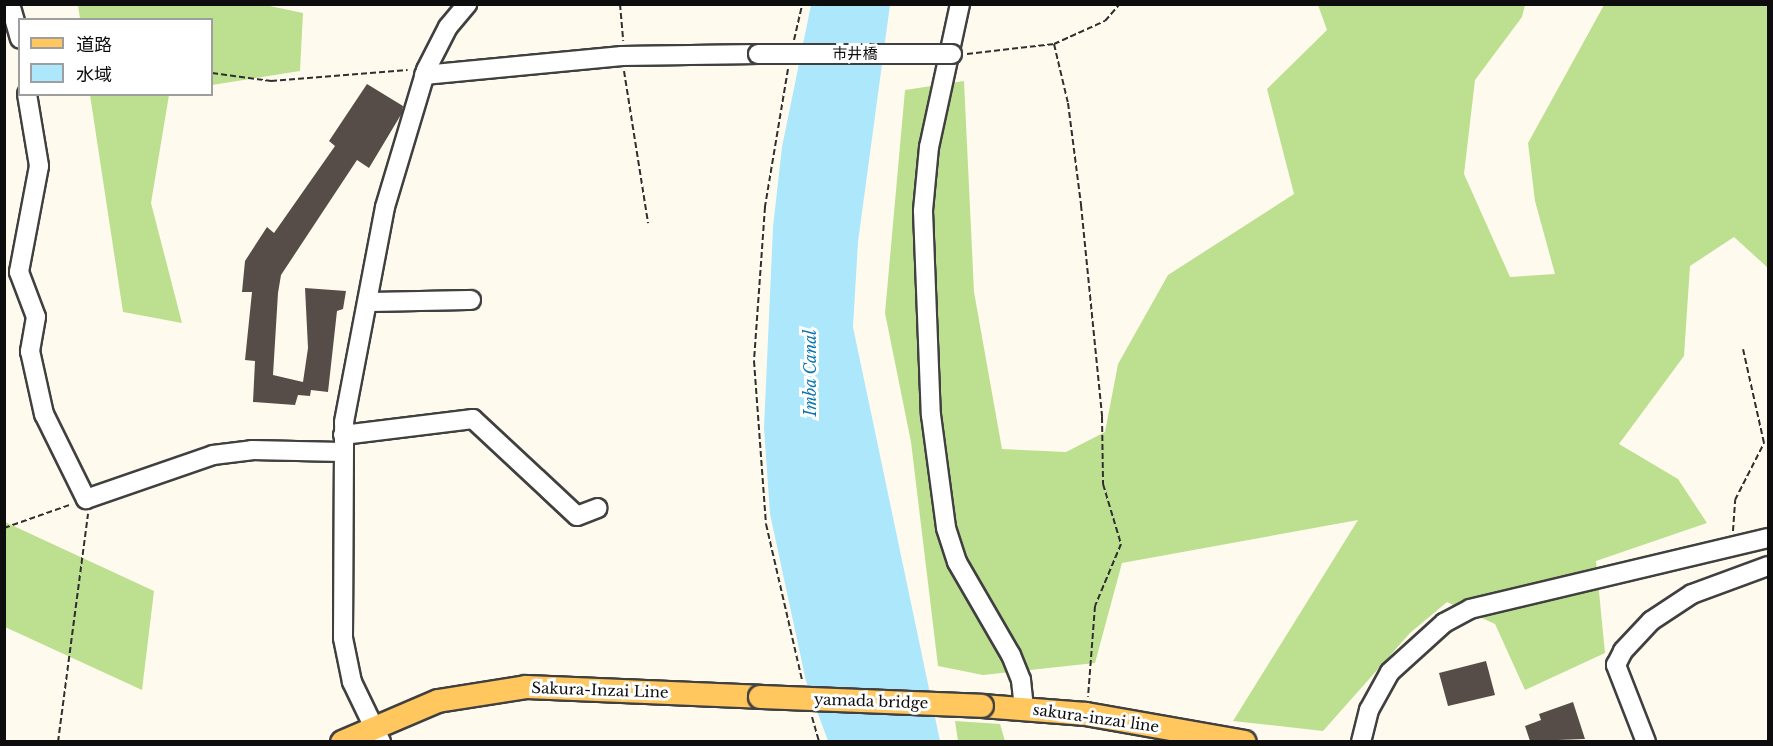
<!DOCTYPE html>
<html>
<head>
<meta charset="utf-8">
<style>
  body { margin:0 }
  #map { position:relative; width:1773px; height:746px; overflow:hidden; background:#fffaee; font-family:"Libre Baskerville","Noto Sans JP",serif }
  div>[style] { position:absolute }
  [style*='--x'] { left:calc(var(--x)*1px); top:calc(var(--y)*1px); width:calc(var(--w)*1px); rotate:calc(var(--a)*1deg) }
  .forest>* { inset:0; background:#bde090 }
  .water>* { inset:0; background:#ace7fc }
  .building>* { inset:0; background:#574d48 }
  .path>* { height:2px; margin-top:-1px; transform-origin:0; background:repeating-linear-gradient(90deg,#2f2f2f 0 6px,transparent 0 9px) }
  .roads { filter:drop-shadow(2px 0 #404040) drop-shadow(-2px 0 #404040) drop-shadow(0 2px #404040) drop-shadow(0 -2px #404040) }
  .minor>* { height:18px; margin:-9px; padding:0 9px; transform-origin:9px; border-radius:9px; background:#fff }
  .major>* { height:22px; margin:-11px; padding:0 11px; transform-origin:11px; border-radius:11px; background:#ffc75e }
  .bridges { filter:drop-shadow(2px 0 #404040) drop-shadow(-2px 0 #404040) drop-shadow(0 2px #404040) drop-shadow(0 -2px #404040) }
  .minor-bridge>* { height:18px; margin:-9px; padding:0 9px; transform-origin:9px; border-radius:9px; background:#fff }
  .major-bridge>* { height:22px; margin:-11px; padding:0 11px; transform-origin:11px; border-radius:11px; background:#ffc75e }
  span { translate:-50% -50%; white-space:nowrap; text-align:center; line-height:1.15; -webkit-text-stroke:6px #fff; paint-order:stroke }
  .street-label { font-size:15px; color:#0d0d0d }
  .water-label { font-size:16px; color:#0a76ac; font-style:italic }
  .frame { position:absolute; inset:0; border:6px solid #0d0d0d; pointer-events:none }
  .legend { position:absolute; left:18px; top:18px; width:195px; height:78px; box-sizing:border-box; background:#fff; border:2px solid #9e9e9e; margin:0; padding:8px 10px; list-style:none; font-size:18px; color:#0d0d0d }
  .legend li { display:flex; align-items:center; gap:12px; height:30px }
  .legend b { width:30px; border:2px solid #9e9e9e }
</style>
</head>
<body>
<div id="map">
  <div class="forest">
    <div style="clip-path:polygon(265px 5px,303px 13px,300px 71px,212px 85px,212px 20px,80px 19px,78px 5px)"></div>
    <div style="clip-path:polygon(1318px 5px,1525px 5px,1522px 17px,1475px 80px,1464px 174px,1510px 277px,1555px 274px,1535px 201px,1528px 143px,1604px 5px,1768px 5px,1768px 268px,1734px 237px,1690px 266px,1684px 356px,1619px 444px,1678px 479px,1707px 523px,1596px 561px,1605px 653px,1525px 690px,1495px 624px,1447px 602px,1410px 633px,1323px 731px,1233px 721px,1358px 520px,1122px 563px,1095px 663px,983px 675px,938px 666px,911px 442px,885px 313px,905px 90px,964px 81px,974px 292px,1002px 449px,1066px 452px,1105px 432px,1118px 364px,1168px 275px,1294px 194px,1267px 89px,1327px 30px)"></div>
    <div style="clip-path:polygon(90px 95px,169px 95px,151px 203px,182px 323px,123px 312px)"></div>
    <div style="clip-path:polygon(5px 522px,154px 591px,142px 690px,5px 627px)"></div>
    <div style="clip-path:polygon(955px 721px,1000px 724px,1005px 741px,958px 741px)"></div>
  </div>
  <div class="water">
    <div style="clip-path:polygon(811px 5px,890px 5px,858px 242px,853px 327px,940px 741px,828px 741px,806px 681px,770px 514px,764px 428px,773px 227px,782px 147px)"></div>
  </div>
  <div class="building">
    <div style="clip-path:polygon(367px 84px,403px 106px,402px 113px,369px 168px,357px 160px,281px 275px,278px 293px,273px 375px,303px 382px,308px 348px,305px 288px,346px 291px,343px 309px,337px 311px,328px 392px,311px 390px,310px 396px,298px 395px,295px 405px,253px 402px,255px 361px,245px 360px,252px 292px,242px 292px,245px 261px,267px 227px,274px 233px,335px 146px,329px 141px)"></div>
    <div style="clip-path:polygon(1486px 661px,1495px 695px,1448px 706px,1439px 673px)"></div>
    <div style="clip-path:polygon(1573px 702px,1585px 739px,1530px 741px,1525px 726px,1541px 720px,1539px 714px)"></div>
  </div>
  <div class="path">
    <div style="--x:620;--y:4;--w:37;--a:85"></div>
    <div style="--x:794;--y:40;--w:37;--a:-77"></div>
    <div style="--x:1054;--y:44;--w:61;--a:76.7"></div>
    <div style="--x:1068;--y:103;--w:103;--a:82.7"></div>
    <div style="--x:1081;--y:205;--w:213;--a:84.3"></div>
    <div style="--x:1102;--y:417;--w:67;--a:89.1"></div>
    <div style="--x:1103;--y:484;--w:63;--a:73.3"></div>
    <div style="--x:1121;--y:544;--w:67;--a:112.8"></div>
    <div style="--x:1095;--y:606;--w:91;--a:94.4"></div>
    <div style="--x:967;--y:54;--w:88;--a:-6.6"></div>
    <div style="--x:1054;--y:44;--w:56;--a:-24.3"></div>
    <div style="--x:1105;--y:21;--w:23;--a:-49"></div>
    <div style="--x:788;--y:69;--w:140;--a:99.5"></div>
    <div style="--x:765;--y:207;--w:154;--a:94.1"></div>
    <div style="--x:754;--y:361;--w:163;--a:85.8"></div>
    <div style="--x:766;--y:524;--w:160;--a:77"></div>
    <div style="--x:624;--y:71;--w:154;--a:81"></div>
    <div style="--x:212;--y:73;--w:60;--a:7.7"></div>
    <div style="--x:271;--y:81;--w:137;--a:-4.6"></div>
    <div style="--x:4;--y:528;--w:72;--a:-19.4"></div>
    <div style="--x:1733;--y:531;--w:31;--a:-86"></div>
    <div style="--x:1735;--y:500;--w:64;--a:-63"></div>
    <div style="--x:1764;--y:443;--w:96;--a:-102.6"></div>
    <div style="--x:812;--y:717;--w:26;--a:74"></div>
    <div style="--x:58;--y:742;--w:230;--a:-82.5"></div>
  </div>
  <div class="roads">
    <div class="minor">
      <div style="--x:10;--y:4;--w:36;--a:74"></div>
      <div style="--x:960;--y:4;--w:146;--a:102.2"></div>
      <div style="--x:929;--y:147;--w:64;--a:95.4"></div>
      <div style="--x:923;--y:211;--w:204;--a:87.8"></div>
      <div style="--x:931;--y:415;--w:114;--a:82.4"></div>
      <div style="--x:946;--y:528;--w:36;--a:72"></div>
      <div style="--x:957;--y:562;--w:108;--a:59.9"></div>
      <div style="--x:1011;--y:655;--w:27;--a:68"></div>
      <div style="--x:1021;--y:680;--w:28;--a:84"></div>
      <div style="--x:424;--y:75;--w:199;--a:-5.5"></div>
      <div style="--x:622;--y:56;--w:136;--a:-0.8"></div>
      <div style="--x:27;--y:94;--w:73;--a:80.5"></div>
      <div style="--x:39;--y:166;--w:108;--a:100.7"></div>
      <div style="--x:19;--y:272;--w:48;--a:69.3"></div>
      <div style="--x:36;--y:317;--w:35;--a:100"></div>
      <div style="--x:30;--y:351;--w:65;--a:77.5"></div>
      <div style="--x:44;--y:414;--w:95;--a:63.7"></div>
      <div style="--x:86;--y:499;--w:134;--a:-19.1"></div>
      <div style="--x:213;--y:455;--w:39;--a:-7"></div>
      <div style="--x:252;--y:450;--w:90;--a:1.3"></div>
      <div style="--x:368;--y:302;--w:103;--a:-1.1"></div>
      <div style="--x:343;--y:435;--w:131;--a:-7"></div>
      <div style="--x:473;--y:419;--w:142;--a:43"></div>
      <div style="--x:577;--y:516;--w:22;--a:-21"></div>
      <div style="--x:381;--y:742;--w:67;--a:-115.8"></div>
      <div style="--x:352;--y:682;--w:45;--a:-101.6"></div>
      <div style="--x:343;--y:638;--w:216;--a:-89.7"></div>
      <div style="--x:344;--y:422;--w:219;--a:-79.2"></div>
      <div style="--x:385;--y:207;--w:143;--a:-73.3"></div>
      <div style="--x:426;--y:70;--w:48;--a:-62.9"></div>
      <div style="--x:448;--y:27;--w:30;--a:-50"></div>
      <div style="--x:1361;--y:742;--w:33;--a:-76"></div>
      <div style="--x:1369;--y:710;--w:43;--a:-61.1"></div>
      <div style="--x:1390;--y:672;--w:73;--a:-42.2"></div>
      <div style="--x:1444;--y:623;--w:30;--a:-28"></div>
      <div style="--x:1470;--y:609;--w:306;--a:-13.4"></div>
      <div style="--x:1646;--y:742;--w:83;--a:-111.3"></div>
      <div style="--x:1616;--y:665;--w:16;--a:-63"></div>
      <div style="--x:1623;--y:651;--w:41;--a:-47"></div>
      <div style="--x:1651;--y:621;--w:49;--a:-33.4"></div>
      <div style="--x:1692;--y:594;--w:81;--a:-20.2"></div>
    </div>
    <div class="major">
      <div style="--x:982;--y:706;--w:104;--a:4.4"></div>
      <div style="--x:1086;--y:714;--w:161;--a:10"></div>
      <div style="--x:342;--y:742;--w:104;--a:-23.1"></div>
      <div style="--x:438;--y:701;--w:89;--a:-9"></div>
      <div style="--x:526;--y:687;--w:234;--a:2.4"></div>
    </div>
  </div>
  <div class="bridges">
    <div class="minor-bridge">
      <div style="--x:758;--y:54;--w:194;--a:0"></div>
    </div>
    <div class="major-bridge">
      <div style="--x:760;--y:697;--w:222;--a:2.3"></div>
    </div>
  </div>
  <div class="street-label">
    <span style="left:855px;top:54px">市井橋</span>
    <span style="left:600px;top:690px;rotate:2deg">Sakura-Inzai Line</span>
    <span style="left:871px;top:701px;rotate:2deg">yamada bridge</span>
    <span style="left:1096px;top:718px;rotate:8deg">sakura-inzai line</span>
  </div>
  <div class="water-label">
    <span style="left:810px;top:373px;rotate:-90deg">Imba Canal</span>
  </div>
  <div class="frame"></div>
  <ul class="legend">
  <li><b style="height:8px;background:#ffc75e"></b>道路</li>
  <li><b style="height:16px;background:#ace7fc"></b>水域</li>
  </ul>
</div>
</body>
</html>
